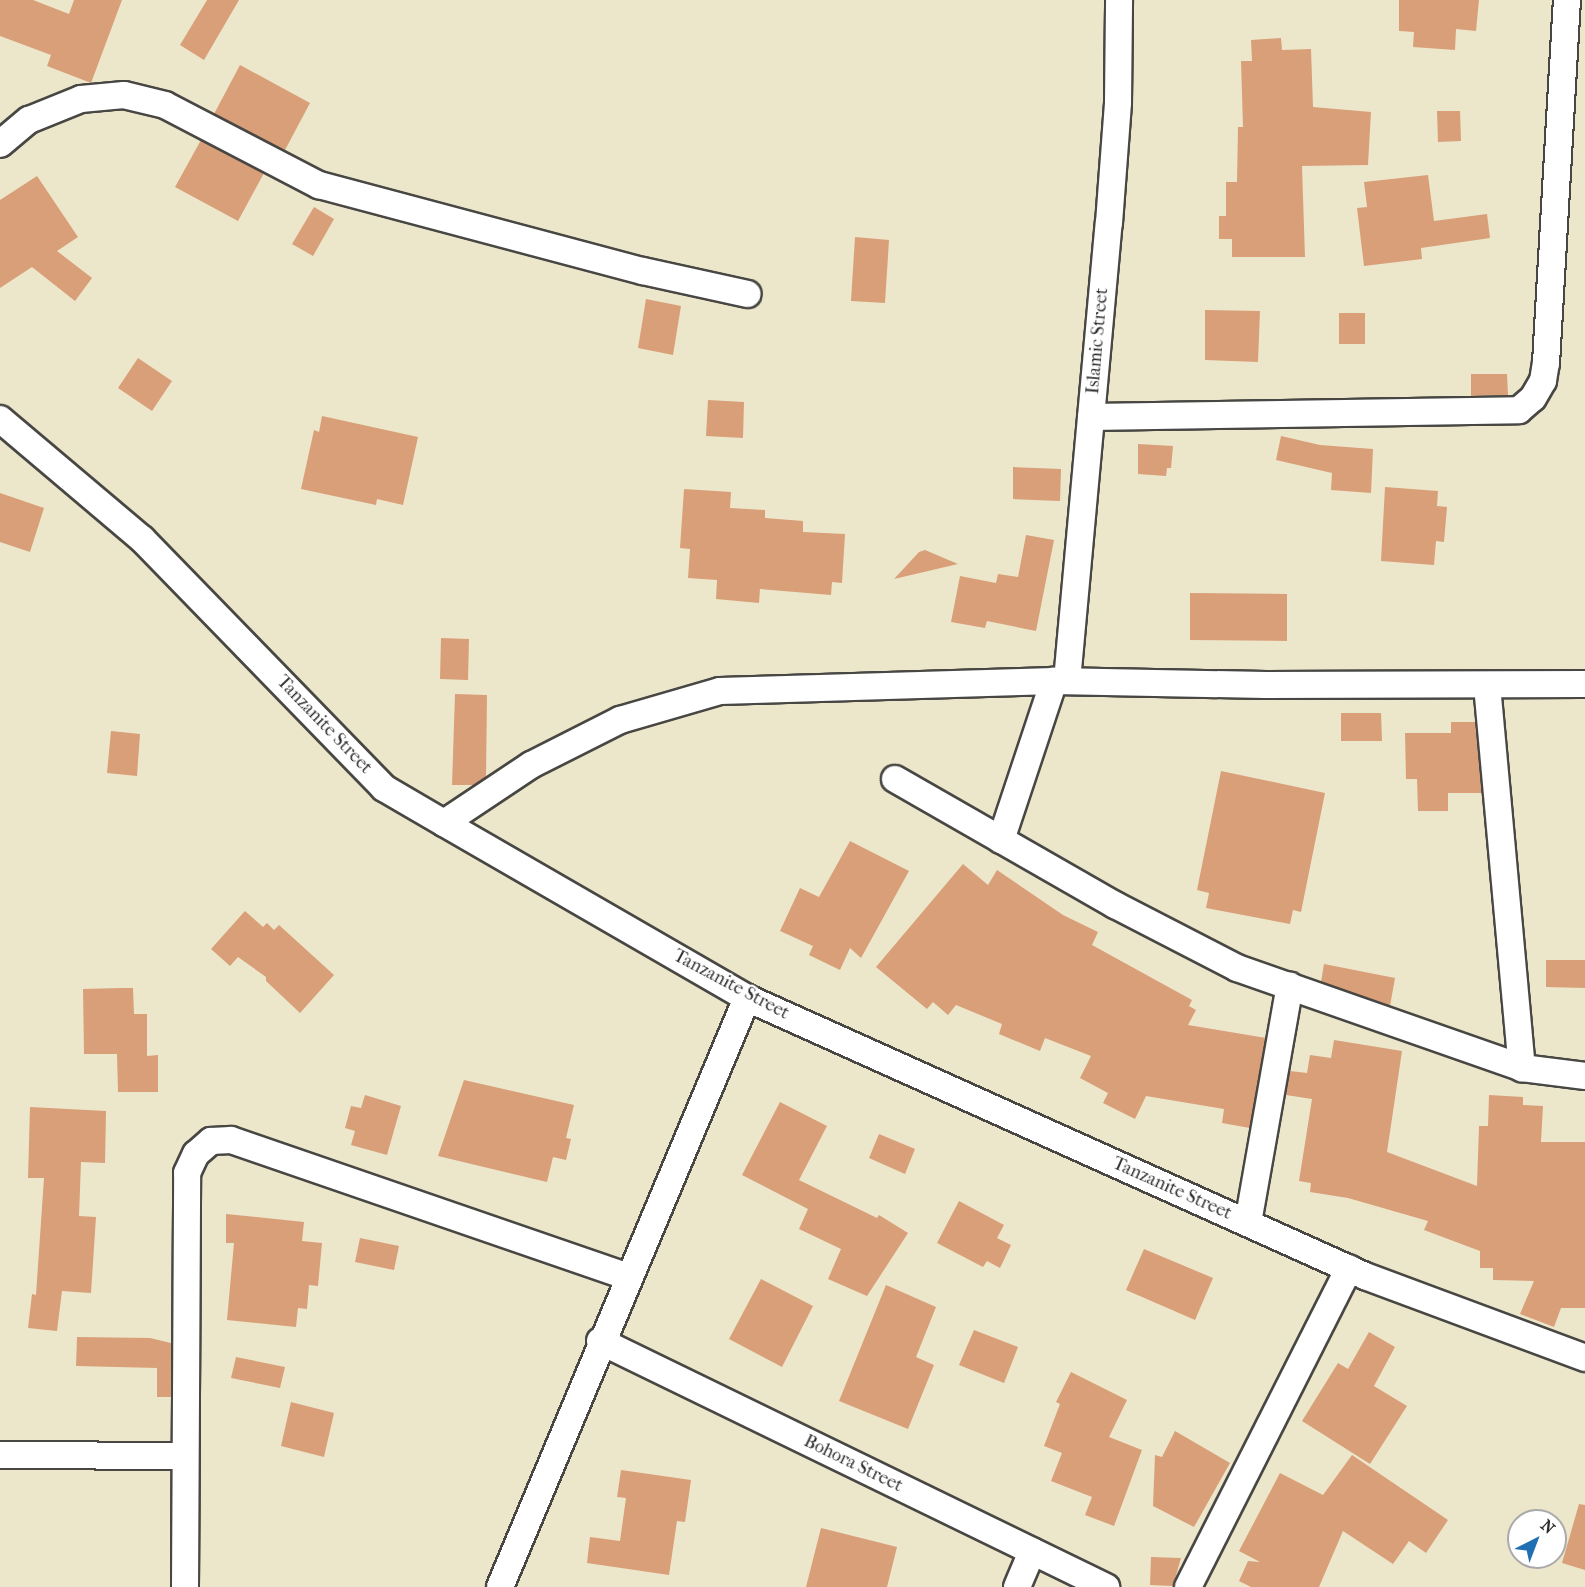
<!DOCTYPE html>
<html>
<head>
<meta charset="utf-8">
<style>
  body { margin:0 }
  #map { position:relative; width:1585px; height:1587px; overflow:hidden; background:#ece7cb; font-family:"IM FELL French Canon",serif }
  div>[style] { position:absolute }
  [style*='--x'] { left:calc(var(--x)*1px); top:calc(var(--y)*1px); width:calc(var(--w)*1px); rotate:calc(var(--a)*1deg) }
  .building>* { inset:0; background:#d99f79 }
  .roads { filter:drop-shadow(2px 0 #484743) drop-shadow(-2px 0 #484743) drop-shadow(0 2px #484743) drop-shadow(0 -2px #484743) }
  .street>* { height:26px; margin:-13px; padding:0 13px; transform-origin:13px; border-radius:13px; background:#fff }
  span { translate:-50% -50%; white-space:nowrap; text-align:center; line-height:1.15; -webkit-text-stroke:4.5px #fff; paint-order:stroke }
  .street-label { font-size:18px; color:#2b2b2b }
  .north { position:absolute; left:1507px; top:1509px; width:60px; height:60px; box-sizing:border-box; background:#fff; border:2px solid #aaa; border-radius:50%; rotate:42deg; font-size:16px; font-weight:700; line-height:24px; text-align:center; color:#2b2b2b }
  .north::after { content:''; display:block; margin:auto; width:21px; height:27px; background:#1f6fb2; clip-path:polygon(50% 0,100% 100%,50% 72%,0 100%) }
</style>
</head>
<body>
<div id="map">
  <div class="building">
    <div style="clip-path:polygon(0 0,33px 0,69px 14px,74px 0,122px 0,91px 83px,47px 66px,51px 55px,0 36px)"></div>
    <div style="clip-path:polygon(207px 0,239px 0,204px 60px,180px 45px)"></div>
    <div style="clip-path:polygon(1399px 0,1479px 0,1476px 31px,1456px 29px,1455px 50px,1413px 47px,1414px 32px,1399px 31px)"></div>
    <div style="clip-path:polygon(1281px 38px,1282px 50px,1311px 49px,1313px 107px,1371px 112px,1368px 165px,1302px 166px,1305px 257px,1232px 257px,1232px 239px,1219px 239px,1219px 216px,1226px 216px,1226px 182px,1237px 182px,1238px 127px,1243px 127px,1241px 61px,1252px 61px,1251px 40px)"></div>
    <div style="clip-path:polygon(240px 65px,310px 103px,285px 150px,214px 114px)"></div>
    <div style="clip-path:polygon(1437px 111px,1460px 111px,1461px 141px,1438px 142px)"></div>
    <div style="clip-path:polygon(201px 140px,264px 173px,238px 221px,175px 187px)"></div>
    <div style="clip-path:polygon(1428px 175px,1434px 221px,1487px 214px,1490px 238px,1421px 248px,1422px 259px,1364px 266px,1357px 208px,1367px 207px,1364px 182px)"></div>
    <div style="clip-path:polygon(37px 176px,78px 237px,57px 251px,92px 278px,75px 301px,32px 267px,0 288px,0 200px)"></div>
    <div style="clip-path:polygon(314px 207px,334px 219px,313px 256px,292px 244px)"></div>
    <div style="clip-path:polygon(855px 237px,889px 240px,885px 303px,851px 301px)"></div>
    <div style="clip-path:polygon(646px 299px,681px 306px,673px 355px,638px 348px)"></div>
    <div style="clip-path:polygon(1205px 310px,1260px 311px,1258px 362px,1205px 360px)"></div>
    <div style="clip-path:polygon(1339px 313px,1365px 313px,1365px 344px,1339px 344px)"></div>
    <div style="clip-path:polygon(138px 358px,172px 381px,152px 411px,118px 388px)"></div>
    <div style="clip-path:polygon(1471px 374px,1507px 374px,1508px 395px,1471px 396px)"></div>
    <div style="clip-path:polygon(708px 400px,744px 402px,743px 438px,706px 436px)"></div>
    <div style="clip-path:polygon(322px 416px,418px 437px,403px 505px,377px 499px,376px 505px,301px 489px,314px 430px,319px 432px)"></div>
    <div style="clip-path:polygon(1281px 436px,1320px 445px,1373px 449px,1371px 493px,1331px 490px,1332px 473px,1276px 460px)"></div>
    <div style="clip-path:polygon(1138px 444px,1173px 446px,1171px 468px,1167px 468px,1166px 476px,1138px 474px)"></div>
    <div style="clip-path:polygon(1013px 467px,1061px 469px,1060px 501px,1013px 499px)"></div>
    <div style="clip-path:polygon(1385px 487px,1438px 491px,1437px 506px,1447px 507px,1444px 542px,1436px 541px,1434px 565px,1381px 561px)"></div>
    <div style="clip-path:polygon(684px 489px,731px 492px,730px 508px,765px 510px,765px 518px,803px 521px,803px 532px,845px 534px,842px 583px,832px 582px,831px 595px,760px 589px,759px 603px,716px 599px,717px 580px,688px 578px,690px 549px,680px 548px)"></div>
    <div style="clip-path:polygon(0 493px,44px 508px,30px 552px,0 542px)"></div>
    <div style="clip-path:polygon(1026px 535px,1054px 540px,1036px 631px,987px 621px,985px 628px,951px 622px,960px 576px,996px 583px,998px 574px,1018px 577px)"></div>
    <div style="clip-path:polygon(925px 550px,958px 564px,894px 579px,919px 552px)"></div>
    <div style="clip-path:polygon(1190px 593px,1287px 594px,1287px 641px,1190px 640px)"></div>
    <div style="clip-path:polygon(441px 638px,469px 639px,468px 680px,440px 679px)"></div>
    <div style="clip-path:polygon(455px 694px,487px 695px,486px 777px,474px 785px,452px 785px)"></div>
    <div style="clip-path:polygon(1341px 713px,1381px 713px,1382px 741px,1341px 741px)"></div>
    <div style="clip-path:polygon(1451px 722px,1475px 722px,1482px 793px,1448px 793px,1448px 811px,1418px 811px,1417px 779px,1406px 779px,1405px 733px,1451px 733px)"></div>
    <div style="clip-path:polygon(111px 731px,140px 734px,137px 776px,107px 773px)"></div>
    <div style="clip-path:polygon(1221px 771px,1325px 793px,1301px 912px,1293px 910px,1290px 924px,1206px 908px,1209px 893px,1197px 890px)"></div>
    <div style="clip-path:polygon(850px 841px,909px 871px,861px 958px,850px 948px,840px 970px,809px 955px,813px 946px,780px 931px,800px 888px,819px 897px)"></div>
    <div style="clip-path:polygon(963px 864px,988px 885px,997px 870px,1063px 915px,1098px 932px,1092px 945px,1192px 1000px,1189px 1006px,1196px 1010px,1188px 1025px,1266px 1038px,1250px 1128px,1222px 1123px,1224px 1109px,1146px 1096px,1135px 1119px,1103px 1103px,1108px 1093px,1080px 1078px,1091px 1056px,1045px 1038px,1040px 1051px,999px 1034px,1002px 1024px,956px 1005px,948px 1015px,933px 1002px,927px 1009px,876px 967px)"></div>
    <div style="clip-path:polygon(245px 911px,263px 927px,267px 923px,274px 930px,279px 925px,334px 975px,300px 1013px,266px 981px,266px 977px,238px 957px,230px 966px,211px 949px)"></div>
    <div style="clip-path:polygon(1546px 960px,1585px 960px,1585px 988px,1546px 987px)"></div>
    <div style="clip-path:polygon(1324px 964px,1395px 978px,1390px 1006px,1321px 982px)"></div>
    <div style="clip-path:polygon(121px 988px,133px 988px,134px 1014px,147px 1014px,147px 1056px,158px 1055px,158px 1092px,118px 1092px,117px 1054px,84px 1054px,83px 989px)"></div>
    <div style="clip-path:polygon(1334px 1040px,1402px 1051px,1387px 1152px,1477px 1186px,1479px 1126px,1488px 1126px,1489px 1095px,1523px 1097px,1523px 1105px,1543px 1106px,1541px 1142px,1585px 1142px,1585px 1308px,1561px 1308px,1554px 1327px,1520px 1314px,1534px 1281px,1493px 1280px,1493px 1268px,1480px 1268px,1480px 1251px,1424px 1230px,1428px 1221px,1348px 1198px,1310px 1192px,1311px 1183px,1299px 1181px,1312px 1099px,1286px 1095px,1290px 1071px,1307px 1073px,1310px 1055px,1331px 1058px)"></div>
    <div style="clip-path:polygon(464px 1080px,574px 1105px,566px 1138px,571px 1139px,566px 1160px,553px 1157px,547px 1182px,438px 1156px)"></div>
    <div style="clip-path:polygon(365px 1095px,401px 1106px,387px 1155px,351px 1145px,355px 1131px,345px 1128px,351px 1106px,361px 1108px)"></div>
    <div style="clip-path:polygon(780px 1102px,827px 1126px,799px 1180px,877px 1218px,879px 1215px,908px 1233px,867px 1296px,828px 1279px,841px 1249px,799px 1229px,808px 1209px,742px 1175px)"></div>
    <div style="clip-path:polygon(30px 1107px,106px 1111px,105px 1163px,81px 1162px,79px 1216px,96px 1217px,91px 1293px,62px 1291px,57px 1331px,28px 1328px,32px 1294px,36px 1295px,44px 1178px,28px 1178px)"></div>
    <div style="clip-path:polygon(879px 1134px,915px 1149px,905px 1174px,869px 1158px)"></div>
    <div style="clip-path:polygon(959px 1201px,1004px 1225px,997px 1238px,1011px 1245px,1000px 1268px,987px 1261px,983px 1267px,937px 1243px)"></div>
    <div style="clip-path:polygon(226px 1214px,304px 1222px,302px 1241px,322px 1243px,318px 1286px,309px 1285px,307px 1309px,298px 1308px,296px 1327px,227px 1320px,234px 1243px,226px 1243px)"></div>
    <div style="clip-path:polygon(360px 1238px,399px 1246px,394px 1270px,355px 1262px)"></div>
    <div style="clip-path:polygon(1144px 1249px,1213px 1278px,1195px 1320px,1126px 1290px)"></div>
    <div style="clip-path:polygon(761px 1279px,813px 1306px,782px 1367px,729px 1339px)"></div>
    <div style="clip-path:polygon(886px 1285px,936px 1307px,916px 1357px,934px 1365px,908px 1429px,839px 1401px)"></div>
    <div style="clip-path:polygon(974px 1330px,1018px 1347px,1004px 1383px,959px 1365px)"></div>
    <div style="clip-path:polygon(1369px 1332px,1395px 1347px,1374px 1386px,1407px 1406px,1370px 1464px,1302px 1421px,1338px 1363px,1348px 1369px)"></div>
    <div style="clip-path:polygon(77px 1337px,150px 1338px,171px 1343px,171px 1397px,157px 1397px,157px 1368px,76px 1366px)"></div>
    <div style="clip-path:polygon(236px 1357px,285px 1367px,280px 1388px,231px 1378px)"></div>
    <div style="clip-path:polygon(1071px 1372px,1127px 1400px,1109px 1437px,1142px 1450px,1114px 1526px,1085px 1515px,1092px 1497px,1051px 1481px,1062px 1453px,1044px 1446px,1060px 1404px,1056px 1402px)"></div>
    <div style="clip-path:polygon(291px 1402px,334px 1413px,324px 1457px,281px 1446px)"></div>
    <div style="clip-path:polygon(1175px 1431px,1230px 1463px,1194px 1527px,1153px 1506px,1155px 1455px,1162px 1457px)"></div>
    <div style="clip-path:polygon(1352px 1455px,1448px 1520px,1426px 1553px,1409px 1541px,1393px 1564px,1343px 1531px,1319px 1587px,1251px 1587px,1239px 1581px,1248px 1561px,1260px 1562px,1239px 1551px,1280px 1473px,1323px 1495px)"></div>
    <div style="clip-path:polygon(621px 1470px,691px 1480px,685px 1522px,677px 1521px,669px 1575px,587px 1563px,590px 1537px,620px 1541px,626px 1498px,617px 1497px)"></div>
    <div style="clip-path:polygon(1579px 1504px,1585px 1505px,1585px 1570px,1562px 1563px)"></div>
    <div style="clip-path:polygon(821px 1528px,897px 1547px,887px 1587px,806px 1587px)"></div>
    <div style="clip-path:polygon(1151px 1557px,1181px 1558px,1173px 1586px,1150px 1585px)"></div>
  </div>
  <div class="roads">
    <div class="street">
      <div style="--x:0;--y:144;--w:38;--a:-40"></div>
      <div style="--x:29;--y:120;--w:56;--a:-22"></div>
      <div style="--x:81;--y:99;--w:43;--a:-5.3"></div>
      <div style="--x:124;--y:95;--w:42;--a:13.7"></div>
      <div style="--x:165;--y:105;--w:174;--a:27.5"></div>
      <div style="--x:319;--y:185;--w:335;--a:14.9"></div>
      <div style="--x:643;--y:271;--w:107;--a:12.4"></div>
      <div style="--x:1091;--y:417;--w:428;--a:-0.9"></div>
      <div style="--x:1519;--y:410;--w:18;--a:-41"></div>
      <div style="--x:1533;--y:398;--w:20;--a:-60"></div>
      <div style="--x:1543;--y:381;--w:18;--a:-81"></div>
      <div style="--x:1546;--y:363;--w:364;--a:-86.7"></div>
      <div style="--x:0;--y:419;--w:186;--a:40.2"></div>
      <div style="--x:142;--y:539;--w:347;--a:45.8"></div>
      <div style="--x:384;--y:788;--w:69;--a:30.3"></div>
      <div style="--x:444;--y:823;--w:350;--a:30"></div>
      <div style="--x:747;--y:998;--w:678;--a:24.22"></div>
      <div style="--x:1365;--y:1276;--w:235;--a:20.4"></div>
      <div style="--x:1067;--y:681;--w:460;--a:-84.8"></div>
      <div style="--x:1109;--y:223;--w:121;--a:-85.7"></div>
      <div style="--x:1118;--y:102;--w:102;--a:-89.4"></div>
      <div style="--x:1487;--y:685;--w:385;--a:84.8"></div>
      <div style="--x:895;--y:779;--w:254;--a:29.8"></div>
      <div style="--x:1115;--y:905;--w:137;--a:27.3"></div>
      <div style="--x:1237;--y:968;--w:302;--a:19.3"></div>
      <div style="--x:1522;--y:1068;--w:64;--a:7.2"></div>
      <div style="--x:444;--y:823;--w:105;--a:-33.7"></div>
      <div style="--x:531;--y:765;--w:100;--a:-26.8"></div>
      <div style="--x:620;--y:720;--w:104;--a:-16.2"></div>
      <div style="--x:720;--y:691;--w:334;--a:-1.7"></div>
      <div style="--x:1054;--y:681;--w:212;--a:1.1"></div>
      <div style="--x:1266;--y:685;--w:319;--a:-0.2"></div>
      <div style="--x:1001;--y:840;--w:168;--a:-71.6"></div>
      <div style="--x:1248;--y:1223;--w:241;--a:-80"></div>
      <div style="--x:600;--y:1341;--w:563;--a:25.93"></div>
      <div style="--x:0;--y:1455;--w:185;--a:0.3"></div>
      <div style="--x:185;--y:1587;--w:414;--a:-89.7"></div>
      <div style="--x:187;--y:1173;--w:21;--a:-65"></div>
      <div style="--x:196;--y:1154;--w:20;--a:-41"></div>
      <div style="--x:211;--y:1141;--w:20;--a:-3"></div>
      <div style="--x:231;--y:1140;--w:420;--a:19"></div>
      <div style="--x:500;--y:1587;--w:639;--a:-67.25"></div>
      <div style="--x:1017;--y:1587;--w:39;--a:-67"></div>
      <div style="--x:1188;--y:1587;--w:357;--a:-63.2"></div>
    </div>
  </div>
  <div class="street-label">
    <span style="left:1098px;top:341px;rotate:-85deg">Islamic Street</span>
    <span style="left:324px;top:725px;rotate:46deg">Tanzanite Street</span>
    <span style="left:731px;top:985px;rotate:28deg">Tanzanite Street</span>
    <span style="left:1172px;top:1189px;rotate:24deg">Tanzanite Street</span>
    <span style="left:853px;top:1464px;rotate:26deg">Bohora Street</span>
  </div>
  <div class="north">N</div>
</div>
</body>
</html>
